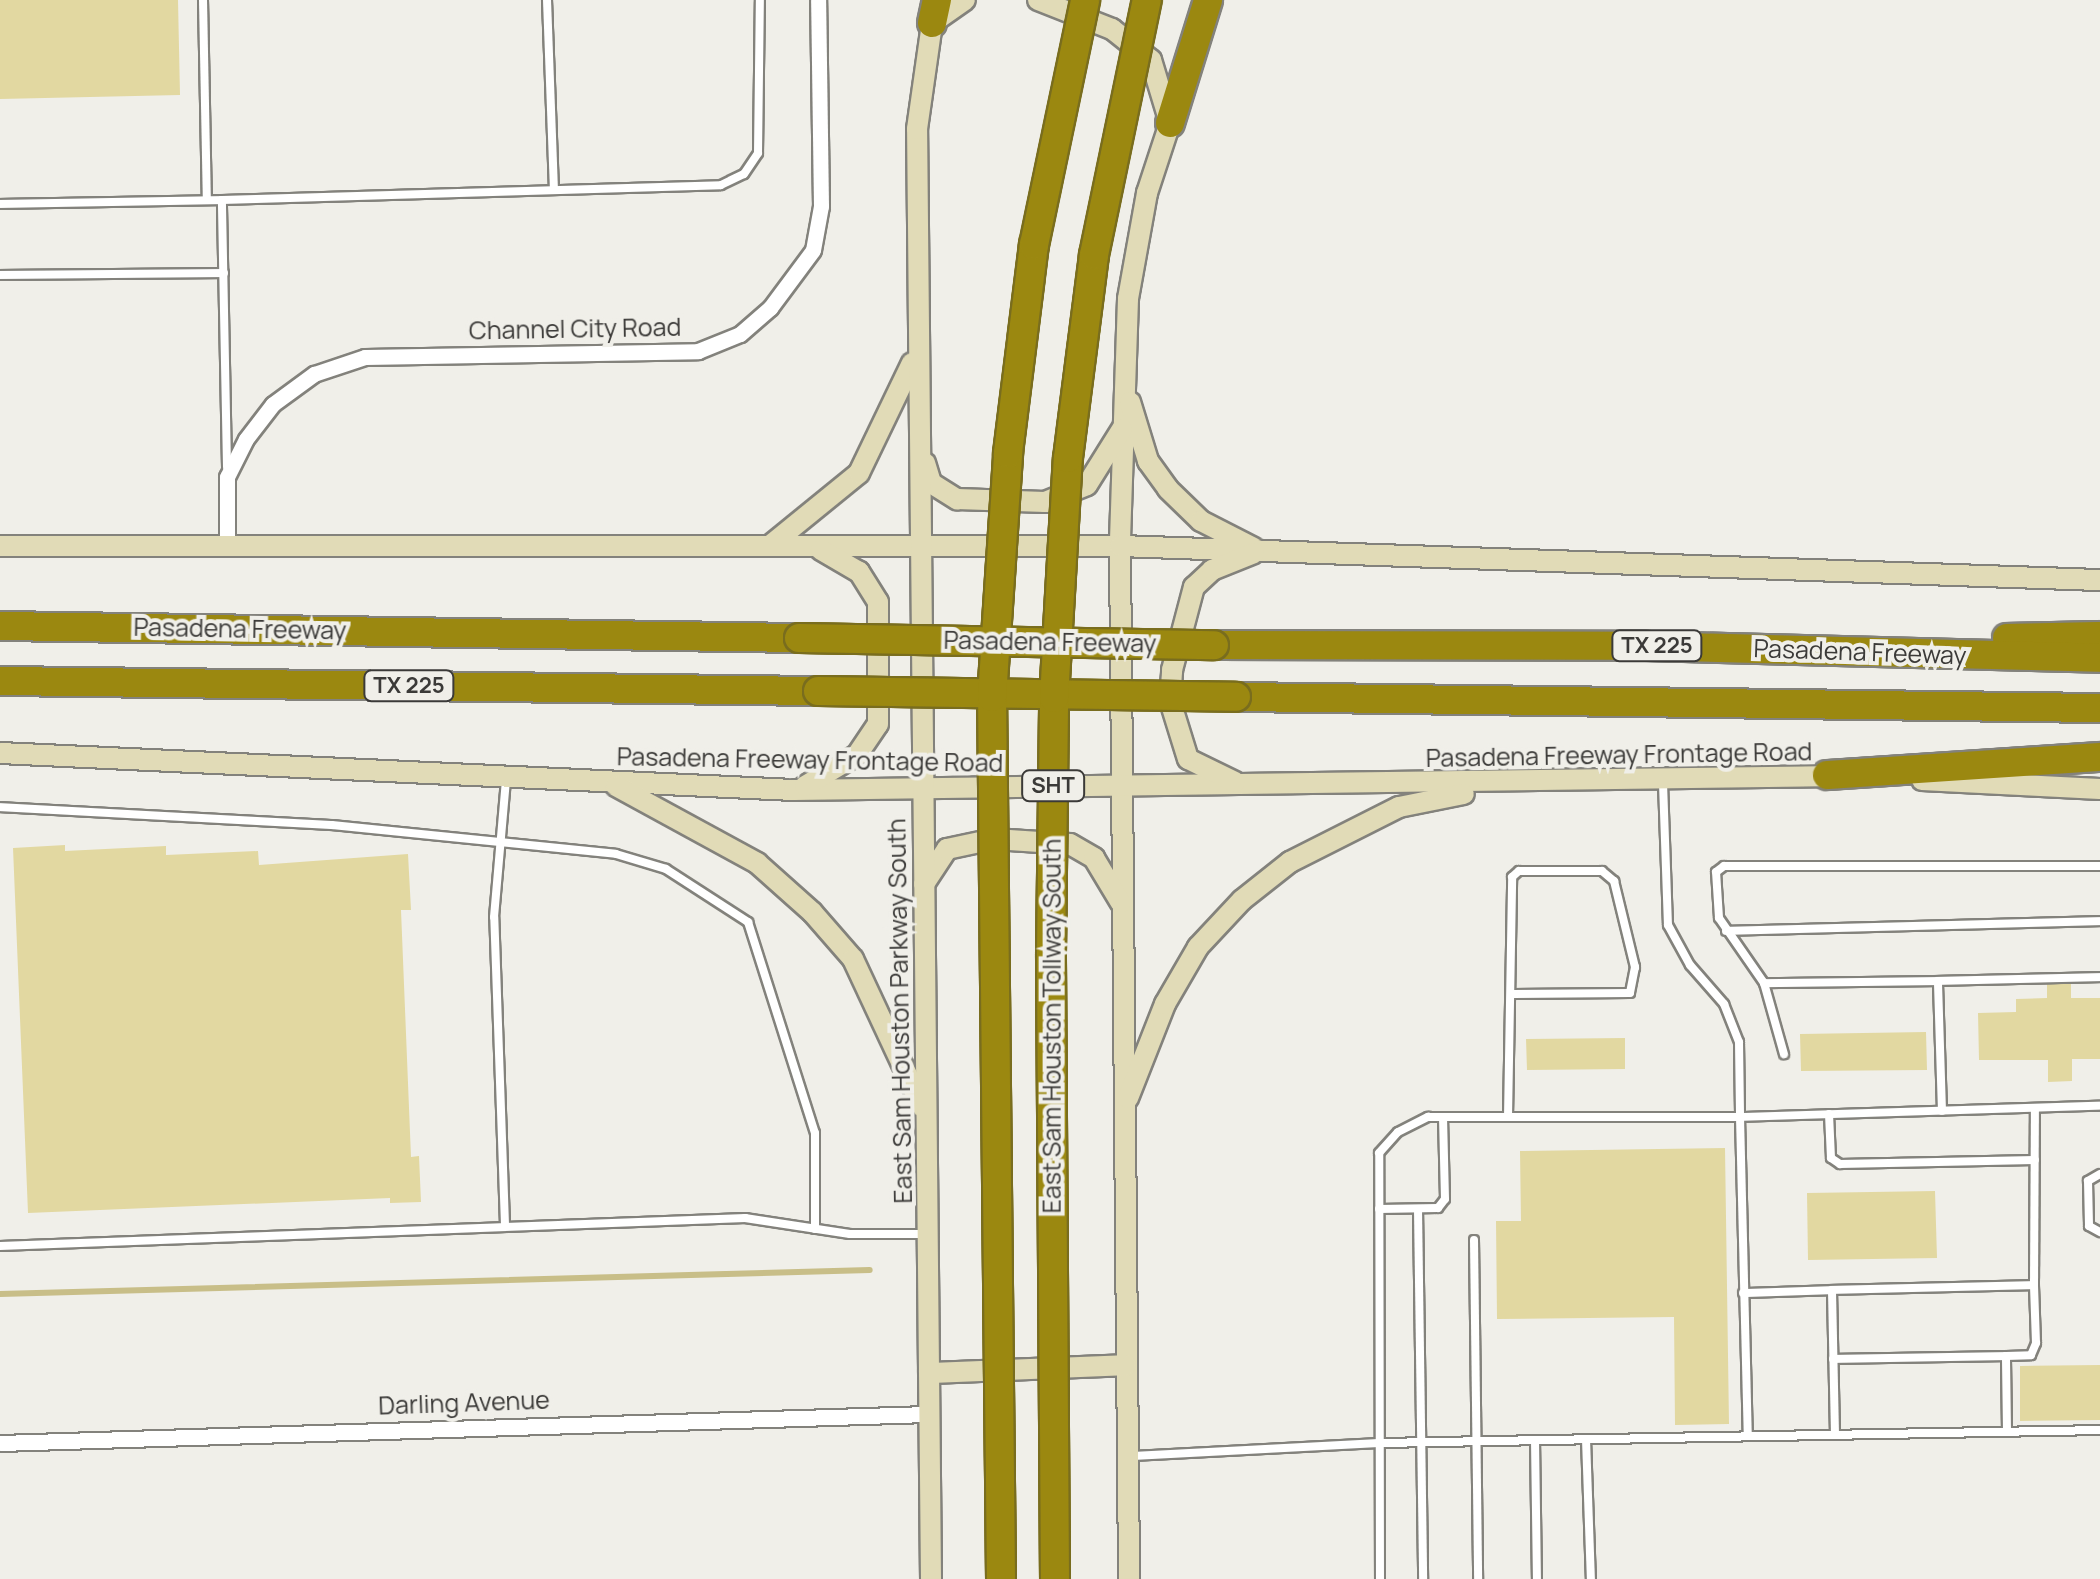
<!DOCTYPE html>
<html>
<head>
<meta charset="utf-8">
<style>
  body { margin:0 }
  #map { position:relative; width:2100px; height:1579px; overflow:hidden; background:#f0efe9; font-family:Manrope,sans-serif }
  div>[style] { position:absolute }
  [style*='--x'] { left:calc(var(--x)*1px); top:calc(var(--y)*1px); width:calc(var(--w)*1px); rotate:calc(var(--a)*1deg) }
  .stream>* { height:6px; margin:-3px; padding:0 3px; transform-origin:3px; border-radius:3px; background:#c8be88 }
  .building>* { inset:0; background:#e2d8a1 }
  .roads { filter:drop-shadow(2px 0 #83827c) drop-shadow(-2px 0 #83827c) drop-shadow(0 2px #83827c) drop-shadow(0 -2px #83827c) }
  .lane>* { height:8px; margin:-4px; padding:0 4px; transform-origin:4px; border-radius:4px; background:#fff }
  .street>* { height:15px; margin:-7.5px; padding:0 7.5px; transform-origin:7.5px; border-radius:7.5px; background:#fff }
  .secondary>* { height:20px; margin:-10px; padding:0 10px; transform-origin:10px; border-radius:10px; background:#e1dbb7 }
  .highway>* { height:28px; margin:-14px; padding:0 14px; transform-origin:14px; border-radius:14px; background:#9b8810 }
  .bridges { filter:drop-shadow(2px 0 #796d1e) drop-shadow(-2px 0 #796d1e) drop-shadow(0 2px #796d1e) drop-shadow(0 -2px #796d1e) }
  .highway-bridge>* { height:28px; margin:-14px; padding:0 14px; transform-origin:14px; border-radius:14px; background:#9b8810 }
  span { translate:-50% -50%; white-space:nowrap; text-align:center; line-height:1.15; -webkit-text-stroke:8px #f0efe9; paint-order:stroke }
  .shield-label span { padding:2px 8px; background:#f0efe9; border:2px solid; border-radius:8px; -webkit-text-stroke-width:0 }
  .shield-label { font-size:22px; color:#3b3a38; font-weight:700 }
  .street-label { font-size:25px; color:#3b3a38 }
</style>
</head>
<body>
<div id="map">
  <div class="stream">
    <div style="--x:0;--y:1294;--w:870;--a:-1.58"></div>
  </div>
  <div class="building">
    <div style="clip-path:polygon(0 0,178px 0,180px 95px,0 99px)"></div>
    <div style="clip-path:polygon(65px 845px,65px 851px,166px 846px,166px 855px,258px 851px,259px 865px,408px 854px,411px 910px,401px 910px,411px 1157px,419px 1156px,421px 1202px,390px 1203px,390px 1198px,28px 1213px,13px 848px)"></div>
    <div style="clip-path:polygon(2047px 984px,2071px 984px,2071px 998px,2100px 998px,2100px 1059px,2072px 1059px,2072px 1081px,2048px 1082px,2048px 1060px,1979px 1060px,1978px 1013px,2016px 1012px,2016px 999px,2047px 998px)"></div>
    <div style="clip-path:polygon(1926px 1032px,1927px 1070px,1801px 1071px,1800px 1034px)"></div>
    <div style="clip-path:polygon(1625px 1038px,1625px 1069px,1527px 1070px,1526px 1039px)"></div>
    <div style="clip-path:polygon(1725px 1148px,1729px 1424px,1675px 1425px,1674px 1317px,1497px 1319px,1496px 1221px,1521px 1221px,1520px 1151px)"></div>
    <div style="clip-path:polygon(1935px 1191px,1937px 1258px,1808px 1260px,1807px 1193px)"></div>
    <div style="clip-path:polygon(2100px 1365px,2100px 1420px,2020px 1421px,2020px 1366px)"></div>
  </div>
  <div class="roads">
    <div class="lane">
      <div style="--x:203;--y:0;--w:200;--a:88.9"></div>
      <div style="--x:547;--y:0;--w:190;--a:87.9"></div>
      <div style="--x:0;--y:204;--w:222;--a:-1"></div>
      <div style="--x:0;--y:275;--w:224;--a:-0.5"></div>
      <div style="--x:227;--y:467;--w:267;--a:-91.1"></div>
      <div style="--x:222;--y:200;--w:499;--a:-1.7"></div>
      <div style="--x:721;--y:185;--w:25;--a:-26"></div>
      <div style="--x:744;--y:174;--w:25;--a:-56"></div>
      <div style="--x:758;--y:153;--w:153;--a:-89.3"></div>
      <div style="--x:1663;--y:783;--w:142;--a:88"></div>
      <div style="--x:1668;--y:925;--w:46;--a:61.2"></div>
      <div style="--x:1690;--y:965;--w:52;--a:48.9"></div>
      <div style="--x:1724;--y:1004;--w:41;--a:68.5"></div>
      <div style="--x:1739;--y:1042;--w:75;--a:89.2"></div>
      <div style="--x:1740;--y:1117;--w:360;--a:-1.8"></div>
      <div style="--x:0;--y:807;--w:332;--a:3.1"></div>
      <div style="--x:332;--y:825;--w:285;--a:5.8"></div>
      <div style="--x:616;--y:854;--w:52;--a:16.7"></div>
      <div style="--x:666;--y:869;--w:98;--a:32.9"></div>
      <div style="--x:748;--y:922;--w:221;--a:72.4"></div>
      <div style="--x:815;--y:1133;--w:96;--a:90"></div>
      <div style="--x:1726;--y:931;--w:374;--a:-1.5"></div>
      <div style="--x:1938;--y:981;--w:162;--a:-1.4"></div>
      <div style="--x:1764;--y:983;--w:74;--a:74.3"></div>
      <div style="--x:1942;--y:1111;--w:130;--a:-91.8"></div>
      <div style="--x:1938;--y:981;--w:174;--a:179.3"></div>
      <div style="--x:1764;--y:983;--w:79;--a:-124.7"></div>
      <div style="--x:1719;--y:918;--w:46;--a:-93.7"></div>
      <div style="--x:1716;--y:872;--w:10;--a:-37"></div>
      <div style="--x:1724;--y:866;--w:376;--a:0"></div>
      <div style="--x:1829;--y:1114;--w:44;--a:87.4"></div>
      <div style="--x:1831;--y:1158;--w:11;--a:34"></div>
      <div style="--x:1840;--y:1164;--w:195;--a:-1.2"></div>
      <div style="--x:1508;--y:1117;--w:240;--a:-89"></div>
      <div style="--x:1512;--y:877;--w:9;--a:-41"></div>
      <div style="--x:1519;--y:871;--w:83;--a:0"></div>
      <div style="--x:1602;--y:871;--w:16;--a:40"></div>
      <div style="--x:1614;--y:881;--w:89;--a:76.3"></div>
      <div style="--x:1635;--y:967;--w:26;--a:101"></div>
      <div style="--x:1630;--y:993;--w:116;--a:179.5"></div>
      <div style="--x:2100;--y:1174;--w:14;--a:150"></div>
      <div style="--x:2088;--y:1181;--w:45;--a:88.7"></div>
      <div style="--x:2089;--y:1226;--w:13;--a:29"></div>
      <div style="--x:1379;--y:1209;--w:59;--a:-1"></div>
      <div style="--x:1438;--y:1208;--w:11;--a:-52"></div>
      <div style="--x:1445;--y:1199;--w:82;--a:-91.4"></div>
      <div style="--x:1418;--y:1209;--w:370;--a:89.2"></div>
      <div style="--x:505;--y:1225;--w:308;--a:-92"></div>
      <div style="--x:494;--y:917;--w:138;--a:-85"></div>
      <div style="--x:1474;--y:1240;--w:339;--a:89.3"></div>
      <div style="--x:0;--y:1246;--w:746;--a:-2.15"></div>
      <div style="--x:745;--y:1218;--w:106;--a:8.7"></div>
      <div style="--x:850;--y:1234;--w:74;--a:0"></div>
      <div style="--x:1743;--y:1293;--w:89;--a:-1.9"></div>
      <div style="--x:1833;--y:1359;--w:173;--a:-1"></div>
      <div style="--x:2007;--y:1431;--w:75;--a:-90.8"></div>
      <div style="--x:2006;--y:1356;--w:25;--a:-2"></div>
      <div style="--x:2031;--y:1355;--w:13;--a:-67"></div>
      <div style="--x:2036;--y:1343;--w:58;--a:-92"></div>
      <div style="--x:1835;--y:1434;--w:144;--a:-91.2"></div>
      <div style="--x:1832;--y:1290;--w:202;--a:-1.4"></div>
      <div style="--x:2034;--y:1285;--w:177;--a:-89.7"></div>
      <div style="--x:1586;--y:1439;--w:140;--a:88"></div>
      <div style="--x:1535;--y:1440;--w:139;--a:89.2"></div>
      <div style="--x:1132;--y:1456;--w:248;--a:-3"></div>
      <div style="--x:1380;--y:1443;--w:720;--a:-1.03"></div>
      <div style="--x:1380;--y:1579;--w:426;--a:-90.1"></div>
      <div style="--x:1379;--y:1153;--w:28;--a:-48"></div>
      <div style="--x:1398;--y:1132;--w:34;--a:-27"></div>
      <div style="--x:1428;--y:1117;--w:312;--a:0"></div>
      <div style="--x:1740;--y:1117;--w:319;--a:88.6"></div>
    </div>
    <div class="street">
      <div style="--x:227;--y:547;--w:70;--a:-90"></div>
      <div style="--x:227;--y:477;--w:42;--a:-63.4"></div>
      <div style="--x:246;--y:439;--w:44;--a:-52.4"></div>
      <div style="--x:273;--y:404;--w:51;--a:-36.2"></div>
      <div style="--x:314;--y:374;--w:54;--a:-18.4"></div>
      <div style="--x:365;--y:357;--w:333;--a:-1"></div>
      <div style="--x:698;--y:351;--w:45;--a:-22"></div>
      <div style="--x:740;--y:334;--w:40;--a:-41"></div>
      <div style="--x:770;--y:308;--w:72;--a:-53.4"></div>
      <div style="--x:813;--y:250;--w:45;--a:-79.7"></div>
      <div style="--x:821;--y:206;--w:206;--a:-90.8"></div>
      <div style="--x:0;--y:1443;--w:929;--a:-1.79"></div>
    </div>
    <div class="secondary">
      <div style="--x:1038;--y:0;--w:79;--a:21.4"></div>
      <div style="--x:1112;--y:29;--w:50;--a:38.5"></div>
      <div style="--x:1151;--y:60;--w:66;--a:73.2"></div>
      <div style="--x:1170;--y:123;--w:74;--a:108.2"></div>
      <div style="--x:1147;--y:193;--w:108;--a:100.2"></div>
      <div style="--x:1128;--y:299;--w:247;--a:91.9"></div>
      <div style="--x:1120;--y:546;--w:1033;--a:89.5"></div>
      <div style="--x:1130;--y:402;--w:62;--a:73"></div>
      <div style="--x:1148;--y:461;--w:34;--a:54"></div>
      <div style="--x:1168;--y:489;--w:46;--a:44.1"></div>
      <div style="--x:1201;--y:521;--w:59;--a:27"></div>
      <div style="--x:925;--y:463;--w:21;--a:73"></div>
      <div style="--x:931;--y:483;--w:31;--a:32"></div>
      <div style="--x:957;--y:499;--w:88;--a:2"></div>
      <div style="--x:1045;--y:502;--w:45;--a:-22"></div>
      <div style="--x:1087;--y:485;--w:66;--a:-58"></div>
      <div style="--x:772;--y:544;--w:112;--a:-39.2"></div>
      <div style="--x:859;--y:473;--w:122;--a:-64.3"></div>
      <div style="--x:0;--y:546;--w:1120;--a:0"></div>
      <div style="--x:1120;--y:546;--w:981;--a:1.99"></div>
      <div style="--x:0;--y:753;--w:795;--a:2.67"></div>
      <div style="--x:794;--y:790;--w:1044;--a:-0.77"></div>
      <div style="--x:1922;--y:780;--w:178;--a:2.9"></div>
      <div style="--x:1235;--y:782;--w:52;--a:-153.9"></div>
      <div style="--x:1188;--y:759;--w:61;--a:-107.2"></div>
      <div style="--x:1170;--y:701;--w:31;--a:-86"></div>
      <div style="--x:1172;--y:670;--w:86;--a:-75.2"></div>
      <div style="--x:1194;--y:587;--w:25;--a:-43"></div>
      <div style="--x:1212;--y:570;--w:45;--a:-22"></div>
      <div style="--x:616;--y:786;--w:161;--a:28.6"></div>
      <div style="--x:757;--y:863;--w:74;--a:41.7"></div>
      <div style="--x:812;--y:912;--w:62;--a:48.9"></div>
      <div style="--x:853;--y:959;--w:163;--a:65"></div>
      <div style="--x:805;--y:786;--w:61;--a:-30.8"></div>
      <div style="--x:857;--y:755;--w:37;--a:-56"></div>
      <div style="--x:878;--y:724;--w:122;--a:-90"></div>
      <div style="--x:878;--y:602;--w:36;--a:-122"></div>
      <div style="--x:859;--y:572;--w:44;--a:-149.9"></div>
      <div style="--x:924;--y:884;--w:42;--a:-56.7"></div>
      <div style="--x:947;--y:849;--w:48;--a:-12"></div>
      <div style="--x:994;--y:839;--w:76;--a:3.8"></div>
      <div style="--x:1070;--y:844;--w:28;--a:30"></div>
      <div style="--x:1094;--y:858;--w:52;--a:59"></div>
      <div style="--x:1128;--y:1098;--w:101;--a:-68.5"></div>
      <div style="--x:1165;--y:1004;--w:66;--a:-59.9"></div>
      <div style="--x:1198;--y:947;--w:64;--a:-46.9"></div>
      <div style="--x:1242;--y:900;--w:61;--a:-38.4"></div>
      <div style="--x:1290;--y:862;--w:122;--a:-26.8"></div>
      <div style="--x:1399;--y:807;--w:66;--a:-11.3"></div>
      <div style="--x:929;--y:1373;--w:197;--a:-2.3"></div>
      <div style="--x:931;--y:1579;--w:1450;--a:-90.55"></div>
      <div style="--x:917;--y:129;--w:107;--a:-81.9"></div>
      <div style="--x:932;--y:23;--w:40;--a:-34.9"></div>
    </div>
    <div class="highway">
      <div style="--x:932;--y:23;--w:24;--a:-78"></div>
      <div style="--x:1170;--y:123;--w:129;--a:-72.8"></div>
      <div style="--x:0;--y:626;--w:799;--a:0.86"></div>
      <div style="--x:2007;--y:638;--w:93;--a:-1.2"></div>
      <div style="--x:1214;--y:645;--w:433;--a:0.1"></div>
      <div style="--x:1647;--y:646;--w:453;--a:1.5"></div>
      <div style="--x:0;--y:681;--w:818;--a:0.7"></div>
      <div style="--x:1236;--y:697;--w:864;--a:0.73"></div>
      <div style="--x:1827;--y:775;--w:274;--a:-3.8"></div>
    </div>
  </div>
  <div class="bridges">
    <div class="highway-bridge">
      <div style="--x:799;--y:638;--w:415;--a:1"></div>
      <div style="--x:818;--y:691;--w:418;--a:0.8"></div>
      <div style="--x:1001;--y:1579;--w:882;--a:-90.58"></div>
      <div style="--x:992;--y:697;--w:245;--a:-86.2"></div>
      <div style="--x:1008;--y:453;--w:210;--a:-82.9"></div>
      <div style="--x:1034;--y:245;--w:250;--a:-78.2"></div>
      <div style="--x:1055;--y:1579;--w:625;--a:-90.37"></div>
      <div style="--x:1051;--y:954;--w:256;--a:-89.3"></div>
      <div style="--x:1054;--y:698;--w:240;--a:-86.7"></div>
      <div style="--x:1068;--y:458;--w:205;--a:-82.7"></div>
      <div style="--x:1094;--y:255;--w:260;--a:-78.3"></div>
    </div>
  </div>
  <div class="shield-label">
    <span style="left:1657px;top:646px">TX 225</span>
    <span style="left:409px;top:686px">TX 225</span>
    <span style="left:1053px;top:786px">SHT</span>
  </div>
  <div class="street-label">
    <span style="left:575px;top:329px;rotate:-1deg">Channel City Road</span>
    <span style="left:240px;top:629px;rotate:1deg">Pasadena Freeway</span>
    <span style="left:1050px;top:642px;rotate:1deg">Pasadena Freeway</span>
    <span style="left:1860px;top:652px;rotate:2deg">Pasadena Freeway</span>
    <span style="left:1619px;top:755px;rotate:-1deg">Pasadena Freeway Frontage Road</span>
    <span style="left:810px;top:760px;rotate:1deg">Pasadena Freeway Frontage Road</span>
    <span style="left:900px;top:1011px;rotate:-91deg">East Sam Houston Parkway South</span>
    <span style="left:1052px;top:1026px;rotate:-90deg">East Sam Houston Tollway South</span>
    <span style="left:464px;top:1403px;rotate:-2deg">Darling Avenue</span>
  </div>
</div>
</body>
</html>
